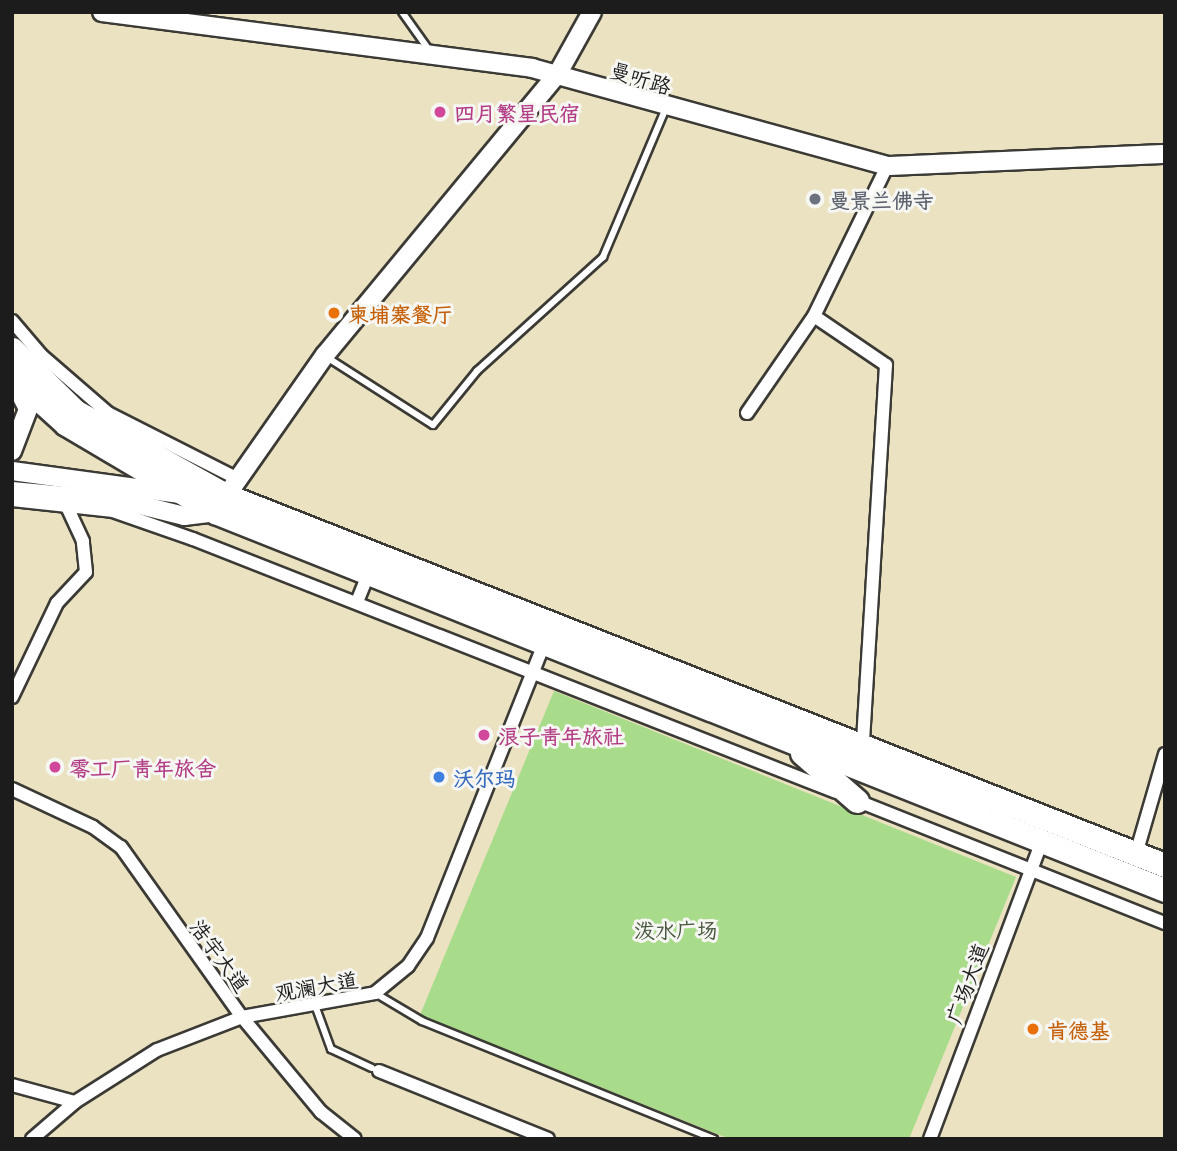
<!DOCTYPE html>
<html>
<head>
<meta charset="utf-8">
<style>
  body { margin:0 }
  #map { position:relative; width:1177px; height:1151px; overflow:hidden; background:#ebe2c1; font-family:"Playpen Sans","LXGW WenKai TC",sans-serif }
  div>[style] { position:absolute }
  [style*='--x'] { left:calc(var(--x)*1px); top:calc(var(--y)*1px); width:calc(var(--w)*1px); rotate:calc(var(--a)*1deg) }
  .green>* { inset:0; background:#a8db8a }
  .roads { filter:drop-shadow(2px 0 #3b3a35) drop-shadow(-2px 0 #3b3a35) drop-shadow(0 2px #3b3a35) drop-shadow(0 -2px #3b3a35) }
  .lane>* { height:6px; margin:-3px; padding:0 3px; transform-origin:3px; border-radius:3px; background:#fff }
  .street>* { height:12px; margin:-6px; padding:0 6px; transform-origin:6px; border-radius:6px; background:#fff }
  .secondary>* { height:18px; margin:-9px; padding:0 9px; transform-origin:9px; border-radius:9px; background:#fff }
  .highway>* { height:23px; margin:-11.5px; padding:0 11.5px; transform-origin:11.5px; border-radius:11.5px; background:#fff }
  .dots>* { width:19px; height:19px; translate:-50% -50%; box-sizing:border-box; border:4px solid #f6f6f2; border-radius:50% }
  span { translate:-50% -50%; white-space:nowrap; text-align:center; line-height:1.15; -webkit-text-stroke:6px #f6f6f2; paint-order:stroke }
  .street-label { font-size:21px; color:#1c1c1c }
  .hotel-label { font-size:21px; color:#b23c85; font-weight:700 }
  .left { translate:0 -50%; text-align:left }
  .worship-label { font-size:21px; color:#5b616d; font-weight:700 }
  .food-label { font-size:21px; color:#c56008; font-weight:700 }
  .shop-label { font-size:21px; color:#366cbe; font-weight:700 }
  .park-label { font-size:21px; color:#46553d }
  .frame { position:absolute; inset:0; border:14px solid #1c1c1c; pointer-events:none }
</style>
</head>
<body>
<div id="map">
  <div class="green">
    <div style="clip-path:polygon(554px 691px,1016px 877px,909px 1139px,730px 1139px,420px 1015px)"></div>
  </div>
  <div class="roads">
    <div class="lane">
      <div style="--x:402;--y:12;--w:47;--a:54.6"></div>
      <div style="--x:325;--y:356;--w:128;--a:32.6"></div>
      <div style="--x:433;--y:425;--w:70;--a:-50.8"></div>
      <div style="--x:477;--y:371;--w:170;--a:-42.1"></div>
      <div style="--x:603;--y:257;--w:162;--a:-67.1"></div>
      <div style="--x:375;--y:993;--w:55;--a:30.8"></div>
      <div style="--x:422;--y:1021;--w:315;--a:22"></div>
      <div style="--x:315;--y:1005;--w:47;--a:70"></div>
      <div style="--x:331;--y:1049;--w:45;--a:24.9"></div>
    </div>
    <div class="street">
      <div style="--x:814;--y:316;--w:87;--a:34.2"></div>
      <div style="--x:886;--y:365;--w:382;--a:93.5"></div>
      <div style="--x:12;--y:321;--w:45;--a:49.5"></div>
      <div style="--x:41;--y:355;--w:89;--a:40.9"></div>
      <div style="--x:108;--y:413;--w:141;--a:26.9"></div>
      <div style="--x:747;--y:413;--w:118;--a:-55.4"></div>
      <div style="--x:814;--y:316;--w:167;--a:-64"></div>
      <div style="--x:12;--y:500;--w:102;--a:6.2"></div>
      <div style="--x:113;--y:511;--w:85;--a:19.3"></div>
      <div style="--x:193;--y:539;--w:691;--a:21.48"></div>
      <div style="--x:357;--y:602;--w:31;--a:-68"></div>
      <div style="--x:12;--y:697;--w:104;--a:-64.4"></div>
      <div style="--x:57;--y:603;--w:42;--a:-46.9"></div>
      <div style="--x:86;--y:572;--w:31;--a:-96"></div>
      <div style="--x:83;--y:541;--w:38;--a:-115"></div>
      <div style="--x:12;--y:789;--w:89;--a:25.1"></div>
      <div style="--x:93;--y:827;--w:34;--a:36"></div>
      <div style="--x:121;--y:847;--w:209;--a:54.6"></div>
      <div style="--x:242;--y:1017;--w:124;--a:50.3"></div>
      <div style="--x:321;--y:1112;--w:43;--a:38.5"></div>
      <div style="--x:853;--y:799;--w:336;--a:21.7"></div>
      <div style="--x:1136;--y:854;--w:104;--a:-73.8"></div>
      <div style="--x:379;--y:1071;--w:182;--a:21.9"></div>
      <div style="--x:12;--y:1085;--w:65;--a:15.1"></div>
      <div style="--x:32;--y:1139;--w:57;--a:-40.7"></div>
      <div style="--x:75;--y:1102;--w:97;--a:-32.4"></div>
      <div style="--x:157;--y:1050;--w:91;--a:-21.2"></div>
      <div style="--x:242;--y:1017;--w:135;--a:-10.2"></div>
      <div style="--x:375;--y:993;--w:43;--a:-39.3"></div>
      <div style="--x:408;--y:966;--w:34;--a:-56"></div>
      <div style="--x:427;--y:938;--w:316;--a:-68.3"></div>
      <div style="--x:930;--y:1139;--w:318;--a:-69.4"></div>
    </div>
    <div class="secondary">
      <div style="--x:102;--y:12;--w:434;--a:7.4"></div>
      <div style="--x:532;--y:68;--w:368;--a:15.4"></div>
      <div style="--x:887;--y:166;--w:278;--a:-2.5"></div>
      <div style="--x:12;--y:451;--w:45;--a:-69.1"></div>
      <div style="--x:28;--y:409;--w:31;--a:-117"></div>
      <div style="--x:12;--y:471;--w:177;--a:7.8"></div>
      <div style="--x:12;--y:491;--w:117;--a:5.4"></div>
      <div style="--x:128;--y:502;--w:58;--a:14"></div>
      <div style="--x:184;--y:516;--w:31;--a:-7"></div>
      <div style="--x:215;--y:512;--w:192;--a:-55"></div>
      <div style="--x:325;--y:355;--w:364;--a:-50.4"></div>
      <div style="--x:557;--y:75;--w:72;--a:-60.9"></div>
    </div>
    <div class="highway">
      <div style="--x:12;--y:349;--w:88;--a:44.5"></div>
      <div style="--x:75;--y:411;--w:172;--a:29.2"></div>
      <div style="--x:225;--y:495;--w:1010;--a:21.49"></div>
      <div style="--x:12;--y:375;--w:73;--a:42.2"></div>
      <div style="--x:66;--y:424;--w:173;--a:30.6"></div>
      <div style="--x:215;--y:512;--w:1022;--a:21.7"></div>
      <div style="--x:802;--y:753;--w:73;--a:41.1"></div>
    </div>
  </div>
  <div class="dots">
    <div style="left:440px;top:112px;background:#d1479c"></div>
    <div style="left:815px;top:199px;background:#6b7280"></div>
    <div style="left:334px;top:313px;background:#e8710a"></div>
    <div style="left:484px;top:735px;background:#d1479c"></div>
    <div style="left:55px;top:767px;background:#d1479c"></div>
    <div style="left:439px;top:777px;background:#3f7fe0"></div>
    <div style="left:1033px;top:1029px;background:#e8710a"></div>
  </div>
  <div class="street-label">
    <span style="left:641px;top:77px;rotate:17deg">曼听路</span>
    <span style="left:221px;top:955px;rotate:54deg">浩宇大道</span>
    <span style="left:966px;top:983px;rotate:-70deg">广场大道</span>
    <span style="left:316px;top:985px;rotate:-10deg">观澜大道</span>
  </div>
  <div class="hotel-label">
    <span class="left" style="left:454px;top:112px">四月繁星民宿</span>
    <span class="left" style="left:498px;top:735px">浪子青年旅社</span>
    <span class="left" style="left:69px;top:767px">零工厂青年旅舍</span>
  </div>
  <div class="worship-label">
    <span class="left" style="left:829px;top:199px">曼景兰佛寺</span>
  </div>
  <div class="food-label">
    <span class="left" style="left:348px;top:313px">柬埔寨餐厅</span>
    <span class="left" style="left:1047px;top:1029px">肯德基</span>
  </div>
  <div class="shop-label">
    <span class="left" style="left:453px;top:777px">沃尔玛</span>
  </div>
  <div class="park-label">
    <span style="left:676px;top:929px">泼水广场</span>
  </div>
  <div class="frame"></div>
</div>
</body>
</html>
